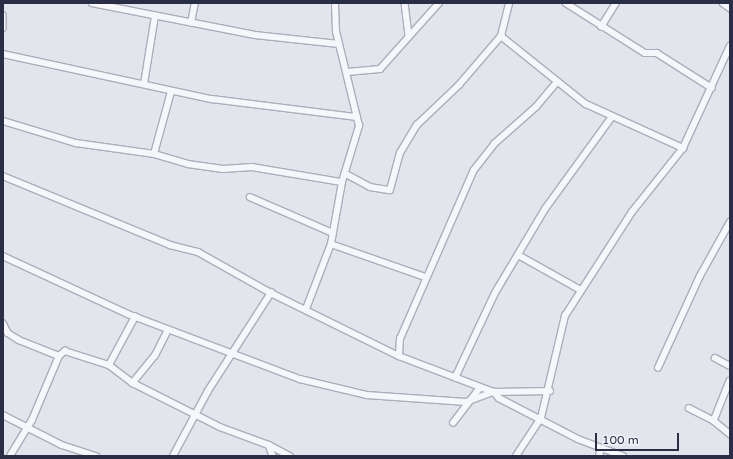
<!DOCTYPE html>
<html>
<head>
<meta charset="utf-8">
<style>
  body { margin:0 }
  #map { position:relative; width:733px; height:459px; overflow:hidden; background:#e3e5ec; font-family:"Varela Round",sans-serif }
  div>[style] { position:absolute }
  [style*='--x'] { left:calc(var(--x)*1px); top:calc(var(--y)*1px); width:calc(var(--w)*1px); rotate:calc(var(--a)*1deg) }
  .roads { filter:drop-shadow(1px 0 #abaeba) drop-shadow(-1px 0 #abaeba) drop-shadow(0 1px #abaeba) drop-shadow(0 -1px #abaeba) }
  .street>* { height:5.5px; margin:-2.75px; padding:0 2.75px; transform-origin:2.75px; border-radius:2.75px; background:#f6f7fa }
  span { translate:-50% -50%; white-space:nowrap; text-align:center; line-height:1.15; -webkit-text-stroke:3.5px #f3f4f9; paint-order:stroke }
  .frame { position:absolute; inset:0; border:4px solid #292e46; pointer-events:none }
  .scale { position:absolute; left:595px; top:433px; width:84px; height:18px; box-sizing:border-box; border:2px solid #292e46; border-top:0; padding-left:5px; font-size:12px; line-height:14px; white-space:nowrap; color:#292e46; -webkit-text-stroke:3px #f3f4f9; paint-order:stroke }
</style>
</head>
<body>
<div id="map">
  <div class="roads">
    <div class="street">
      <div style="--x:92;--y:3;--w:166;--a:11.1"></div>
      <div style="--x:255;--y:35;--w:84;--a:6.1"></div>
      <div style="--x:405;--y:3;--w:32;--a:83"></div>
      <div style="--x:566;--y:3;--w:93;--a:32.3"></div>
      <div style="--x:645;--y:53;--w:12;--a:0"></div>
      <div style="--x:657;--y:53;--w:65;--a:32.5"></div>
      <div style="--x:723;--y:3;--w:9;--a:36"></div>
      <div style="--x:3;--y:15;--w:13;--a:90"></div>
      <div style="--x:191;--y:23;--w:20;--a:-79"></div>
      <div style="--x:601;--y:27;--w:28;--a:-58"></div>
      <div style="--x:501;--y:36;--w:34;--a:-76"></div>
      <div style="--x:3;--y:54;--w:214;--a:12.2"></div>
      <div style="--x:212;--y:99;--w:146;--a:7.1"></div>
      <div style="--x:347;--y:72;--w:33;--a:-5"></div>
      <div style="--x:380;--y:69;--w:89;--a:-48.2"></div>
      <div style="--x:144;--y:84;--w:69;--a:-80.8"></div>
      <div style="--x:3;--y:121;--w:76;--a:16.8"></div>
      <div style="--x:76;--y:143;--w:79;--a:8"></div>
      <div style="--x:154;--y:154;--w:35;--a:16"></div>
      <div style="--x:188;--y:164;--w:35;--a:8"></div>
      <div style="--x:223;--y:169;--w:29;--a:-4"></div>
      <div style="--x:252;--y:167;--w:91;--a:9.5"></div>
      <div style="--x:154;--y:154;--w:64;--a:-74.7"></div>
      <div style="--x:346;--y:174;--w:27;--a:28"></div>
      <div style="--x:370;--y:187;--w:20;--a:9"></div>
      <div style="--x:390;--y:190;--w:38;--a:-75"></div>
      <div style="--x:400;--y:153;--w:33;--a:-59"></div>
      <div style="--x:417;--y:125;--w:58;--a:-43.6"></div>
      <div style="--x:459;--y:85;--w:65;--a:-49.4"></div>
      <div style="--x:501;--y:36;--w:109;--a:38.7"></div>
      <div style="--x:586;--y:104;--w:107;--a:24.4"></div>
      <div style="--x:3;--y:176;--w:181;--a:22.4"></div>
      <div style="--x:170;--y:245;--w:29;--a:14"></div>
      <div style="--x:198;--y:252;--w:84;--a:29.3"></div>
      <div style="--x:271;--y:293;--w:143;--a:26.2"></div>
      <div style="--x:399;--y:356;--w:102;--a:20.8"></div>
      <div style="--x:494;--y:392;--w:8;--a:50"></div>
      <div style="--x:499;--y:398;--w:89;--a:27.4"></div>
      <div style="--x:578;--y:439;--w:48;--a:20.7"></div>
      <div style="--x:250;--y:197;--w:90;--a:23.4"></div>
      <div style="--x:331;--y:244;--w:100;--a:19.3"></div>
      <div style="--x:3;--y:256;--w:138;--a:24.9"></div>
      <div style="--x:128;--y:314;--w:184;--a:20.7"></div>
      <div style="--x:300;--y:379;--w:69;--a:13.4"></div>
      <div style="--x:367;--y:395;--w:99;--a:4"></div>
      <div style="--x:466;--y:402;--w:30;--a:-20"></div>
      <div style="--x:494;--y:392;--w:56;--a:-1"></div>
      <div style="--x:520;--y:256;--w:70;--a:29.1"></div>
      <div style="--x:306;--y:309;--w:70;--a:-69"></div>
      <div style="--x:331;--y:244;--w:63;--a:-79.9"></div>
      <div style="--x:342;--y:182;--w:59;--a:-73.1"></div>
      <div style="--x:359;--y:126;--w:97;--a:-103.7"></div>
      <div style="--x:336;--y:32;--w:29;--a:-92"></div>
      <div style="--x:3;--y:323;--w:11;--a:63"></div>
      <div style="--x:8;--y:333;--w:13;--a:32"></div>
      <div style="--x:19;--y:340;--w:43;--a:21.8"></div>
      <div style="--x:59;--y:356;--w:8;--a:-40"></div>
      <div style="--x:65;--y:351;--w:46;--a:17.7"></div>
      <div style="--x:109;--y:365;--w:30;--a:37"></div>
      <div style="--x:168;--y:331;--w:28;--a:117"></div>
      <div style="--x:155;--y:356;--w:35;--a:129"></div>
      <div style="--x:133;--y:383;--w:97;--a:26.8"></div>
      <div style="--x:220;--y:427;--w:52;--a:20.2"></div>
      <div style="--x:269;--y:445;--w:12;--a:70"></div>
      <div style="--x:399;--y:356;--w:17;--a:-87"></div>
      <div style="--x:400;--y:339;--w:184;--a:-66.4"></div>
      <div style="--x:474;--y:170;--w:33;--a:-52"></div>
      <div style="--x:494;--y:144;--w:56;--a:-41.4"></div>
      <div style="--x:536;--y:107;--w:33;--a:-50"></div>
      <div style="--x:715;--y:358;--w:17;--a:28"></div>
      <div style="--x:109;--y:365;--w:55;--a:-61.6"></div>
      <div style="--x:658;--y:368;--w:101;--a:-65.5"></div>
      <div style="--x:700;--y:276;--w:62;--a:-60.9"></div>
      <div style="--x:455;--y:378;--w:94;--a:-64.8"></div>
      <div style="--x:495;--y:293;--w:98;--a:-59.2"></div>
      <div style="--x:545;--y:209;--w:112;--a:-54"></div>
      <div style="--x:730;--y:381;--w:43;--a:111.8"></div>
      <div style="--x:714;--y:421;--w:21;--a:39"></div>
      <div style="--x:689;--y:408;--w:28;--a:27"></div>
      <div style="--x:3;--y:415;--w:66;--a:27"></div>
      <div style="--x:62;--y:445;--w:36;--a:18"></div>
      <div style="--x:453;--y:423;--w:43;--a:-52.6"></div>
      <div style="--x:269;--y:445;--w:24;--a:28"></div>
      <div style="--x:10;--y:456;--w:42;--a:-58.6"></div>
      <div style="--x:32;--y:420;--w:69;--a:-67.1"></div>
      <div style="--x:173;--y:456;--w:74;--a:-61.7"></div>
      <div style="--x:208;--y:391;--w:117;--a:-57.3"></div>
      <div style="--x:516;--y:456;--w:45;--a:-56.7"></div>
      <div style="--x:541;--y:418;--w:105;--a:-76.8"></div>
      <div style="--x:565;--y:316;--w:124;--a:-57.2"></div>
      <div style="--x:632;--y:212;--w:82;--a:-51.4"></div>
      <div style="--x:683;--y:148;--w:112;--a:-65.3"></div>
      <div style="--x:599;--y:456;--w:7;--a:-74"></div>
    </div>
  </div>
  <div class="frame"></div>
  <div class="scale">100 m</div>
</div>
</body>
</html>
